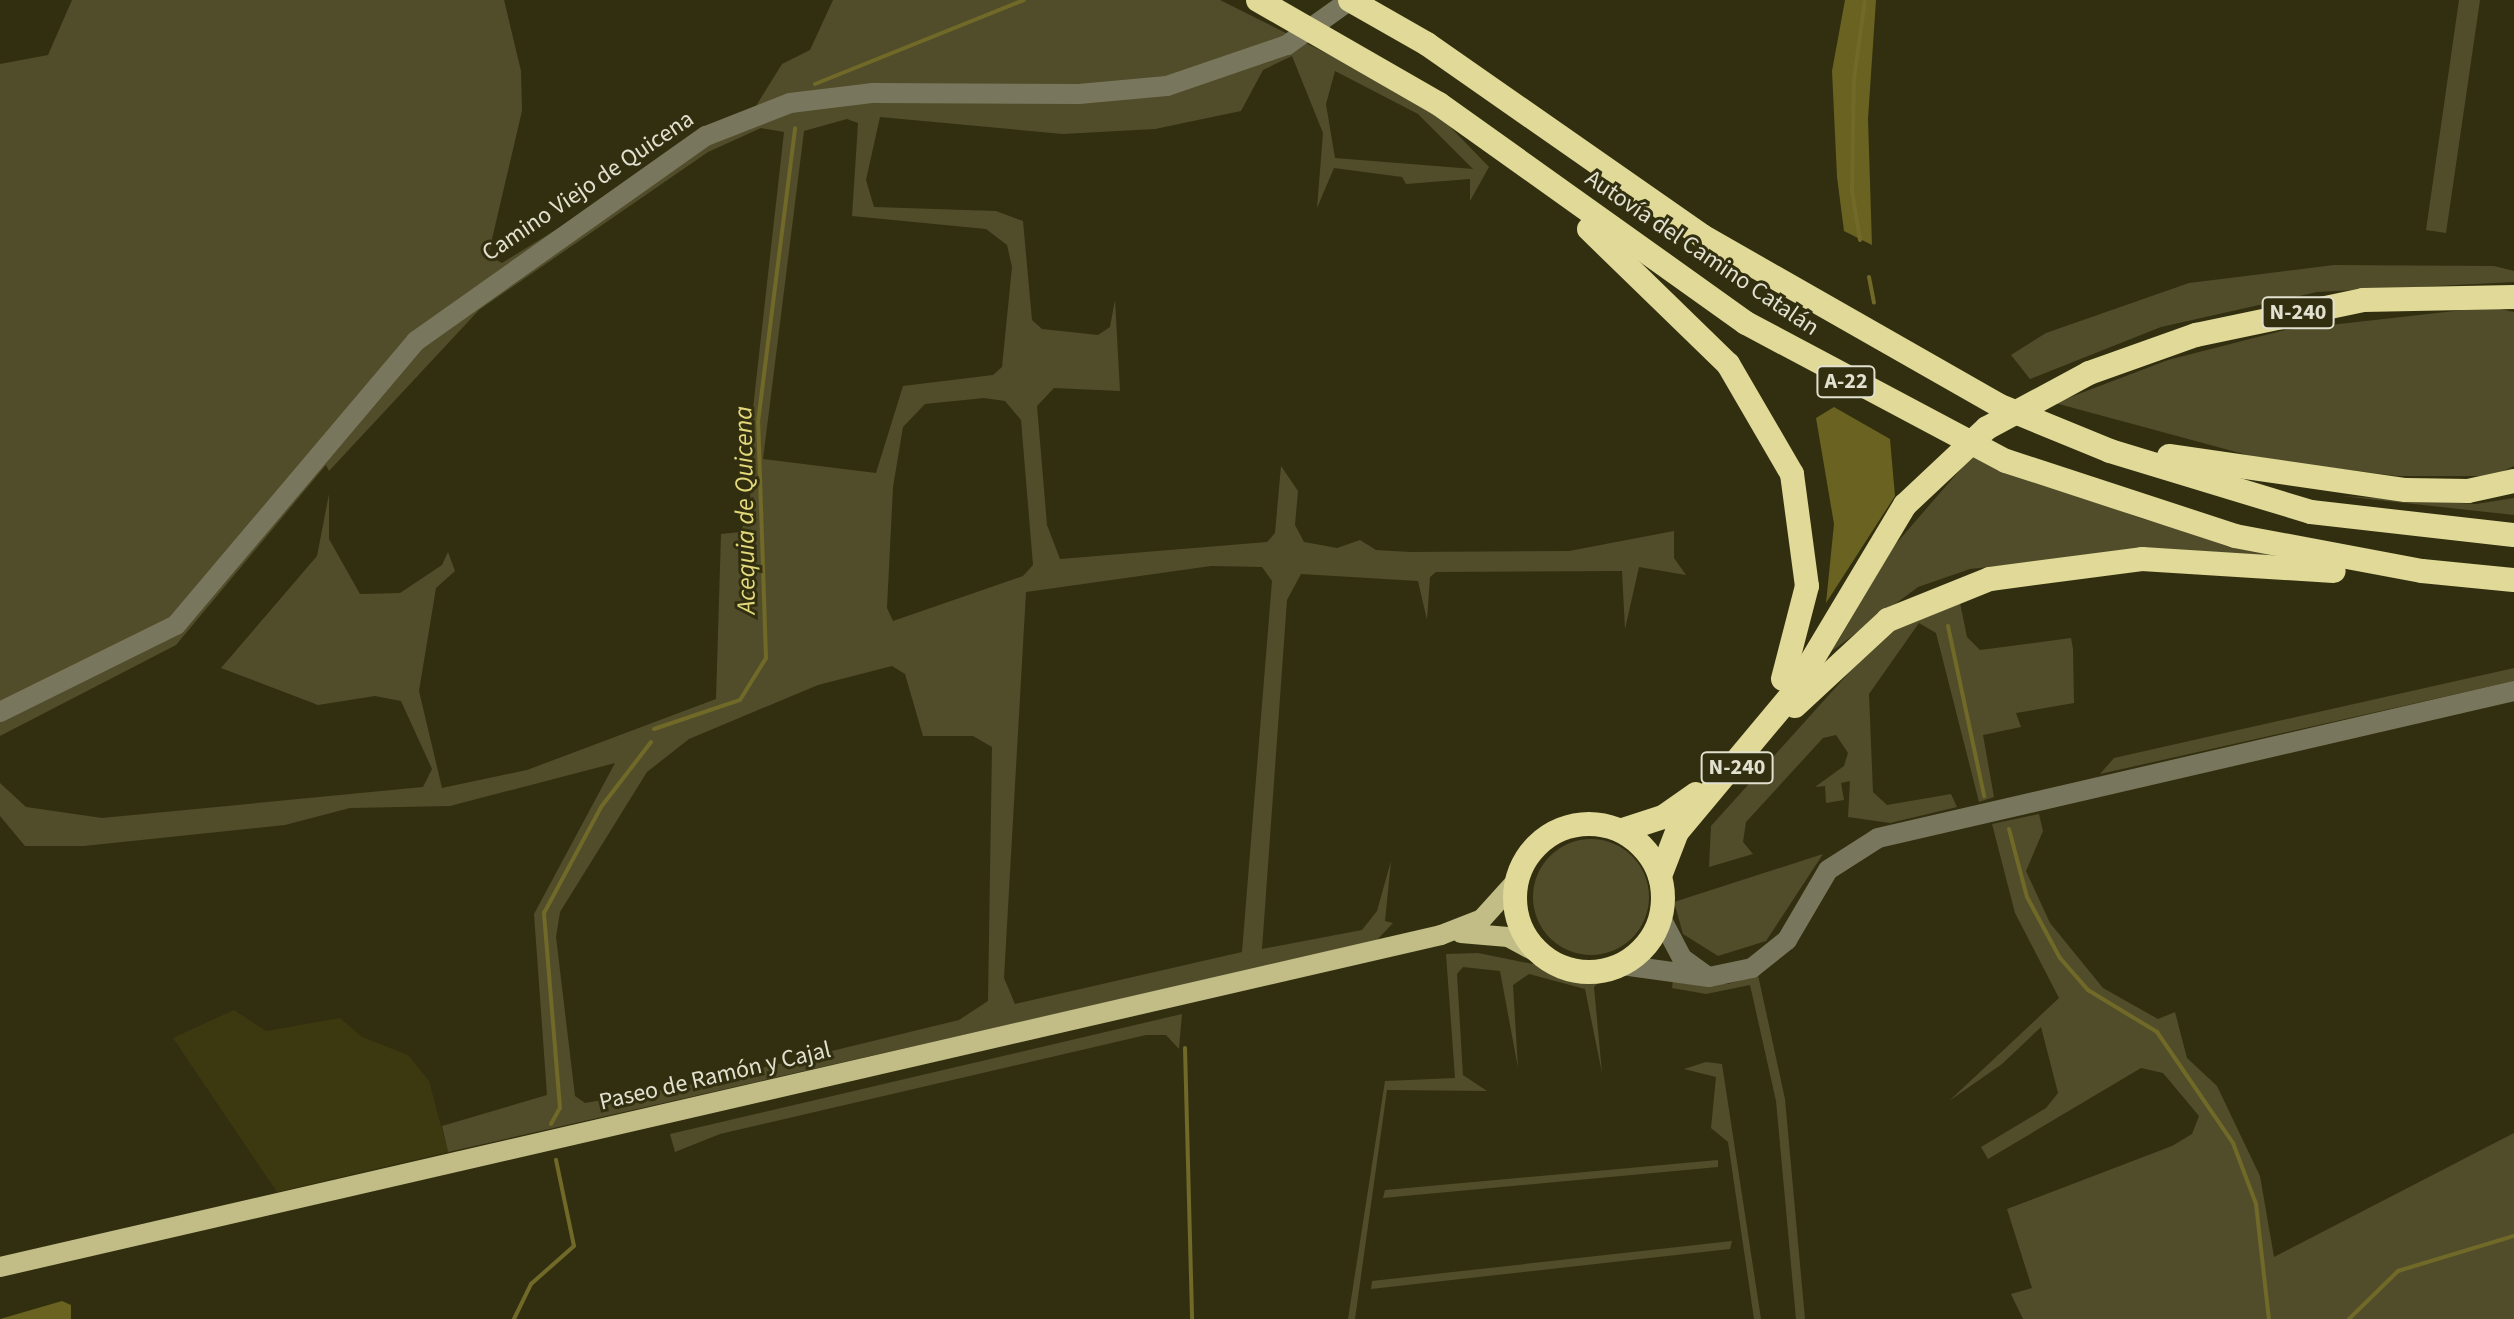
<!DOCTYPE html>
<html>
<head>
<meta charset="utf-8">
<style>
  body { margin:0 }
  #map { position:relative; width:2514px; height:1319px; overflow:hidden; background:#322f10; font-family:"Source Sans 3",sans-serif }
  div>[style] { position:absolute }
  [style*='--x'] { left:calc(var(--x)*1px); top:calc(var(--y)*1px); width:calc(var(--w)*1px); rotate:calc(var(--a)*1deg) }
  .built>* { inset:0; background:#3c3810 }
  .green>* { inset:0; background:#514d2a }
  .round { border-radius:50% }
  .forest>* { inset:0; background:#696220 }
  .stream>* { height:4px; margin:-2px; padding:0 2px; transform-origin:2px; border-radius:2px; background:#706928 }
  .minor>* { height:20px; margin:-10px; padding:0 10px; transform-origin:10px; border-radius:10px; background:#78765c }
  .major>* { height:20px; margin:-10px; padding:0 10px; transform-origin:10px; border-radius:10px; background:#c2bd86 }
  .highway>* { height:24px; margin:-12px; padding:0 12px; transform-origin:12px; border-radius:12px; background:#e0d997 }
  .highway>.ring { margin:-12px; padding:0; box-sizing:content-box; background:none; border:24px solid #e0d997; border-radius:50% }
  span { translate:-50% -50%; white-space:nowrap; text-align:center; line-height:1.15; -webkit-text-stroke:6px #322f10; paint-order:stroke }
  .shield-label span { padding:2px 6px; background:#322f10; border:2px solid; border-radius:6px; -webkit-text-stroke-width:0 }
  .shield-label { font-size:22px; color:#e2e1cf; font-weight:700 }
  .street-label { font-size:24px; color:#e2e1cf }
  .water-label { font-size:26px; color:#e4da7c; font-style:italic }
</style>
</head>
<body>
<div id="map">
  <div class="built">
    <div style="clip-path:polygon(234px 1010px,266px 1031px,340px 1018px,362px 1037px,408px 1055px,429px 1081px,448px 1152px,277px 1192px,173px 1038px)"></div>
  </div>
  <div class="green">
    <div style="clip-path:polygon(evenodd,72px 0,504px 0,521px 71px,522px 111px,488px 256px,502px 263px,756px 106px,782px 64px,810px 50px,833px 0,1220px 0,1429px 105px,1489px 167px,1470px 201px,1470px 179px,1406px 184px,1402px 177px,1334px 168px,1317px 208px,1323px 133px,1292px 56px,1263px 70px,1241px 111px,1155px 129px,1063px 134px,880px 117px,866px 180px,874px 207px,996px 211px,1023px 221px,1032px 320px,1042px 329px,1098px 335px,1110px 327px,1115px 300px,1120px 391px,1054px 388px,1037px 406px,1047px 525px,1060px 559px,1267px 542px,1275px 533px,1281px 466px,1298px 491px,1295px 525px,1304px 542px,1337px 548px,1360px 540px,1376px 550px,1410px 552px,1569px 551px,1674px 531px,1674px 558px,1686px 575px,1639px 567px,1625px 629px,1622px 571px,1436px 572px,1430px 577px,1427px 620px,1418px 581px,1301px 574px,1287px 600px,1262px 949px,1362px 930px,1377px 911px,1391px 861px,1385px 921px,1393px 923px,1376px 941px,448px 1152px,442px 1126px,547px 1095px,534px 914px,615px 763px,450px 806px,350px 808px,285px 825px,84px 846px,25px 846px,0 816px,0 783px,26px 807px,102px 818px,423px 787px,432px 769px,401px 701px,375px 696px,318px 705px,221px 668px,317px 556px,329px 494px,329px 539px,360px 594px,400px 593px,442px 565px,448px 552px,455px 571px,436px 588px,419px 691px,442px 788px,527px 770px,716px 699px,721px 534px,740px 532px,750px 513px,751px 426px,784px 132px,761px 128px,708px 152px,479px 310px,329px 471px,326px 465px,176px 645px,0 736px,0 64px,48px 55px,72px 0,1335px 71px,1418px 114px,1473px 169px,1335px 158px,1326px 104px,1335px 71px,72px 0,847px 119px,858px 123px,852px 216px,986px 229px,1007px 245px,1012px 267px,1002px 367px,993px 375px,903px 386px,876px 473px,763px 459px,804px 131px,847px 119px,72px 0,984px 398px,1005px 401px,1021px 420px,1033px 565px,1023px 576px,893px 621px,887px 608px,893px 487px,903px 427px,925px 404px,984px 398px,72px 0,1211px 566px,1262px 567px,1272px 581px,1242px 952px,1015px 1004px,1004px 978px,1026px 592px,1211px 566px,72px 0,892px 666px,905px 674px,923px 736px,973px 736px,992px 747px,988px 1001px,959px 1020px,705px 1082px,585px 1103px,575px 1096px,556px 937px,560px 912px,647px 772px,689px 739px,818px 685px,892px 666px)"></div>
    <div style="clip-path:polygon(2459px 0,2480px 0,2446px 233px,2426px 230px)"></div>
    <div style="clip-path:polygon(2334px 265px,2494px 266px,2514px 271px,2514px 282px,2317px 292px,2161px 327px,2030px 379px,2011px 355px,2046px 333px,2189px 283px)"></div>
    <div style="clip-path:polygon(2490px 307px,2514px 312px,2514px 466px,2493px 476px,2397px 476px,2262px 459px,2055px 403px,2168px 360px,2285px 330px)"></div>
    <div style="clip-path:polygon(1972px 456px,2143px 519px,2280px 556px,2161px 549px,1970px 569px,1918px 587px,1832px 651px,1894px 546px)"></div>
    <div style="clip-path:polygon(2341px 496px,2476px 504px,2514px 498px,2514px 515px)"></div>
    <div style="clip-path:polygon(1959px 598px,1967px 637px,1980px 650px,2071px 638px,2073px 649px,2074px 703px,2016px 713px,2021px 727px,1983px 735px,1994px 797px,1979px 802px,1936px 633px,1919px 623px,1869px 694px,1873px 792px,1887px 805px,1951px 794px,1957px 807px,1890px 823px,1848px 817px,1850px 781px,1841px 783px,1844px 800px,1826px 803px,1825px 786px,1815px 787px,1844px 766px,1848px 753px,1836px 735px,1823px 738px,1746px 822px,1743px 842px,1753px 854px,1709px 867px,1711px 826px,1864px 656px,1900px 625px)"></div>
    <div style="clip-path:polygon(2514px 668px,2514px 681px,2100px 774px,2114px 758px)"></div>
    <div style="clip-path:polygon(2039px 814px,2043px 831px,2026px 871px,2050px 923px,2103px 988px,2158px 1019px,2175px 1012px,2187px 1058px,2217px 1086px,2260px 1176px,2274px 1257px,2514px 1133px,2514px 1319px,2023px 1319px,2011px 1294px,2032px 1288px,2007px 1209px,2172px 1146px,2192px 1134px,2199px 1116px,2163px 1073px,2141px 1068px,1988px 1159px,1981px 1147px,2046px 1108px,2058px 1093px,2041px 1027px,2002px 1064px,1949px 1101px,2059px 998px,2015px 913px,1992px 824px)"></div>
    <div class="round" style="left:1533px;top:839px;width:116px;height:116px"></div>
    <div style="clip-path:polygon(1823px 854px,1766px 941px,1718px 956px,1683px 934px,1674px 902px)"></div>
    <div style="clip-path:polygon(1478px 953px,1602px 978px,1594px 987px,1602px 1073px,1585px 989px,1529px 974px,1513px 985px,1518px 1068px,1500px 971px,1463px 967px,1457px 974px,1463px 1075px,1487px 1091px,1387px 1090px,1355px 1319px,1348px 1319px,1385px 1081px,1455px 1078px,1446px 954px)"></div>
    <div style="clip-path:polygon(1758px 975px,1785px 1099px,1805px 1319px,1796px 1319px,1776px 1101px,1750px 985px,1706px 994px,1672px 988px,1673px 980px,1728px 984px)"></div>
    <div style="clip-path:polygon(1182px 1014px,1179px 1049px,1166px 1035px,1146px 1035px,720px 1134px,675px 1152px,670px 1134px)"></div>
    <div style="clip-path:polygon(1706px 1062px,1722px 1064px,1761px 1319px,1754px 1319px,1728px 1142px,1711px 1128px,1716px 1077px,1684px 1069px)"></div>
    <div style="clip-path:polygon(1718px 1160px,1718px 1167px,1383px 1198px,1385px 1190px)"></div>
    <div style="clip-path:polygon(1732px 1241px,1730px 1249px,1371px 1289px,1372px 1281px)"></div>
  </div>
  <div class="forest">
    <div style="clip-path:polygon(1845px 0,1876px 0,1868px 119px,1872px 245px,1844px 231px,1837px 177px,1832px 71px)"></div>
    <div style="clip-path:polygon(1834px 407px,1890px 439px,1895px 496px,1826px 603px,1834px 524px,1816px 418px)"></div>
    <div style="clip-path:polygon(62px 1301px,71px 1305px,71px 1319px,0 1319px)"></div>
  </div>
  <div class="stream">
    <div style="--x:815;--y:84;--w:225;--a:-21.9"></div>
    <div style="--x:1860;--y:240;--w:50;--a:-99.3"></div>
    <div style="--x:1852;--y:191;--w:112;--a:-89"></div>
    <div style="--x:1854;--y:79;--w:80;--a:-82.1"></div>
    <div style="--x:1869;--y:277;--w:26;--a:79"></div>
    <div style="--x:1948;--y:626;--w:174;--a:78"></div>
    <div style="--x:654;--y:729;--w:91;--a:-18.6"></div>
    <div style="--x:740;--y:700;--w:49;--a:-58.2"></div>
    <div style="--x:766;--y:658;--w:236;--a:-91.9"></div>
    <div style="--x:758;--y:422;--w:296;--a:-82.8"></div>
    <div style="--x:2009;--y:829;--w:70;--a:75.2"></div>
    <div style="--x:2027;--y:897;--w:69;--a:61.6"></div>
    <div style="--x:2060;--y:958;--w:43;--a:48.8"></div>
    <div style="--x:2088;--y:990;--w:81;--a:31.3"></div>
    <div style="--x:2157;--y:1032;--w:135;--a:55.6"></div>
    <div style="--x:2233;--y:1143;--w:65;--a:69.3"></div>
    <div style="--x:2256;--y:1204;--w:116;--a:83.6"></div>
    <div style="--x:1185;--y:1048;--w:271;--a:88.5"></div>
    <div style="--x:551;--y:1124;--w:18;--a:-61"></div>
    <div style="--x:560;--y:1108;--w:196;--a:-94.7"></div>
    <div style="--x:544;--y:913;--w:120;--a:-61.7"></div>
    <div style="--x:601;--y:807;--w:82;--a:-52.4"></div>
    <div style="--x:514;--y:1319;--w:39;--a:-64"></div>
    <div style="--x:531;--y:1284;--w:57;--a:-41.5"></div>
    <div style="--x:574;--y:1246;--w:88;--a:-101.8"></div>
    <div style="--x:2349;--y:1319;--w:69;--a:-44.4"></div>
    <div style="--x:2398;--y:1271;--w:121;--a:-16.8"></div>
  </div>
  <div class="minor">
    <div style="--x:0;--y:712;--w:196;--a:-26.3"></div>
    <div style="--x:176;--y:625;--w:372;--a:-49.8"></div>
    <div style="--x:416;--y:341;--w:355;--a:-35.3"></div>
    <div style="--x:706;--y:136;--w:90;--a:-21.4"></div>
    <div style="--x:790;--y:103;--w:84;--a:-6.9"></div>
    <div style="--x:873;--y:93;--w:206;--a:0.3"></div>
    <div style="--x:1079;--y:94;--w:88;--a:-5.2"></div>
    <div style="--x:1167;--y:86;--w:127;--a:-18.9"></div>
    <div style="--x:1287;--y:45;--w:77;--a:-35.5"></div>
    <div style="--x:1661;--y:918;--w:45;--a:62.3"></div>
    <div style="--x:1682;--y:958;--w:29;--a:36"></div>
    <div style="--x:1622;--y:965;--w:88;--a:7.9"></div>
    <div style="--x:1709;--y:977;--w:44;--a:-11.8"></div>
    <div style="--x:1752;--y:968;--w:45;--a:-38.7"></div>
    <div style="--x:1787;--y:940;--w:81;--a:-59.6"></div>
    <div style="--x:1828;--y:870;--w:59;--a:-32.6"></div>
    <div style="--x:1878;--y:838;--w:653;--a:-13.01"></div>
  </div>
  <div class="major">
    <div style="--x:1461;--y:933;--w:47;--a:4.9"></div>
    <div style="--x:1508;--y:937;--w:38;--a:28"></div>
    <div style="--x:0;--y:1267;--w:1479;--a:-12.97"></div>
    <div style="--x:1441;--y:935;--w:44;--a:-21.3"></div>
    <div style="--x:1482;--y:919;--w:54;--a:-48"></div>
  </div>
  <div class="highway">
    <div style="--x:1258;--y:0;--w:209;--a:29.9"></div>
    <div style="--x:1439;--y:104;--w:377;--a:35.5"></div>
    <div style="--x:1746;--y:323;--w:294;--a:28"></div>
    <div style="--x:2006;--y:461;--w:241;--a:18.1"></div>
    <div style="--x:2235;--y:536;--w:190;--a:10.6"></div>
    <div style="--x:2422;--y:571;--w:92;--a:5.6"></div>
    <div style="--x:1350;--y:0;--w:89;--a:29.7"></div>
    <div style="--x:1427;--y:44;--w:335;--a:34.9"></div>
    <div style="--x:1702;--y:236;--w:341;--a:29.7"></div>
    <div style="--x:1998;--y:405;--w:121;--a:22.3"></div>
    <div style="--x:2110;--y:451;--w:210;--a:16.9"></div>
    <div style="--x:2311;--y:512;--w:204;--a:6.5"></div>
    <div style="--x:1589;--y:229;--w:194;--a:44.2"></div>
    <div style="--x:1728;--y:364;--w:127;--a:59.8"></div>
    <div style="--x:1792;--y:474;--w:113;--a:82.4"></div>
    <div style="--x:1807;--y:586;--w:96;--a:104.5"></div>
    <div style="--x:2169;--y:456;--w:239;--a:8.2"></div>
    <div style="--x:2406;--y:490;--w:62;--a:0.9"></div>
    <div style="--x:2468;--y:491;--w:47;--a:-12.3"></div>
    <div style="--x:1795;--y:706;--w:127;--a:-42.8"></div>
    <div style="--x:1888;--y:620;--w:110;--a:-21.9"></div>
    <div style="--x:1990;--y:579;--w:153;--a:-7.5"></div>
    <div style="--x:2142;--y:559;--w:192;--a:3.6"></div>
    <div class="ring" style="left:1515px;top:824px;width:124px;height:124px"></div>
    <div style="--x:1623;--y:830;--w:42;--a:-18"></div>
    <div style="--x:1663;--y:817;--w:40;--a:-34.9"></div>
    <div style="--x:1660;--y:876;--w:47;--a:-68.9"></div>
    <div style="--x:1677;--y:832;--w:176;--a:-50.1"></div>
    <div style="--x:1790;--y:697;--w:224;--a:-59.1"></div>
    <div style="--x:1905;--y:505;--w:112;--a:-43.2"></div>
    <div style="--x:1987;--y:428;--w:116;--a:-28.3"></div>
    <div style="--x:2089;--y:373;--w:114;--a:-19.6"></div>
    <div style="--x:2196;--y:335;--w:171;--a:-11.8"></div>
    <div style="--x:2363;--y:300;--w:151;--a:-1.1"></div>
  </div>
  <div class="shield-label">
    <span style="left:2298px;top:313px">N-240</span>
    <span style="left:1846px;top:382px">A-22</span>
    <span style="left:1737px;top:768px">N-240</span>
  </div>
  <div class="street-label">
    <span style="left:588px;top:186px;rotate:-34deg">Camino Viejo de Quicena</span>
    <span style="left:1702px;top:253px;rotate:34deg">Autovía del Camino Catalán</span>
    <span style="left:715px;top:1076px;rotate:-13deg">Paseo de Ramón y Cajal</span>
  </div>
  <div class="water-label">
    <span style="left:745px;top:510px;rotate:-91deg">Acequia de Quicena</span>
  </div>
</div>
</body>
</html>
